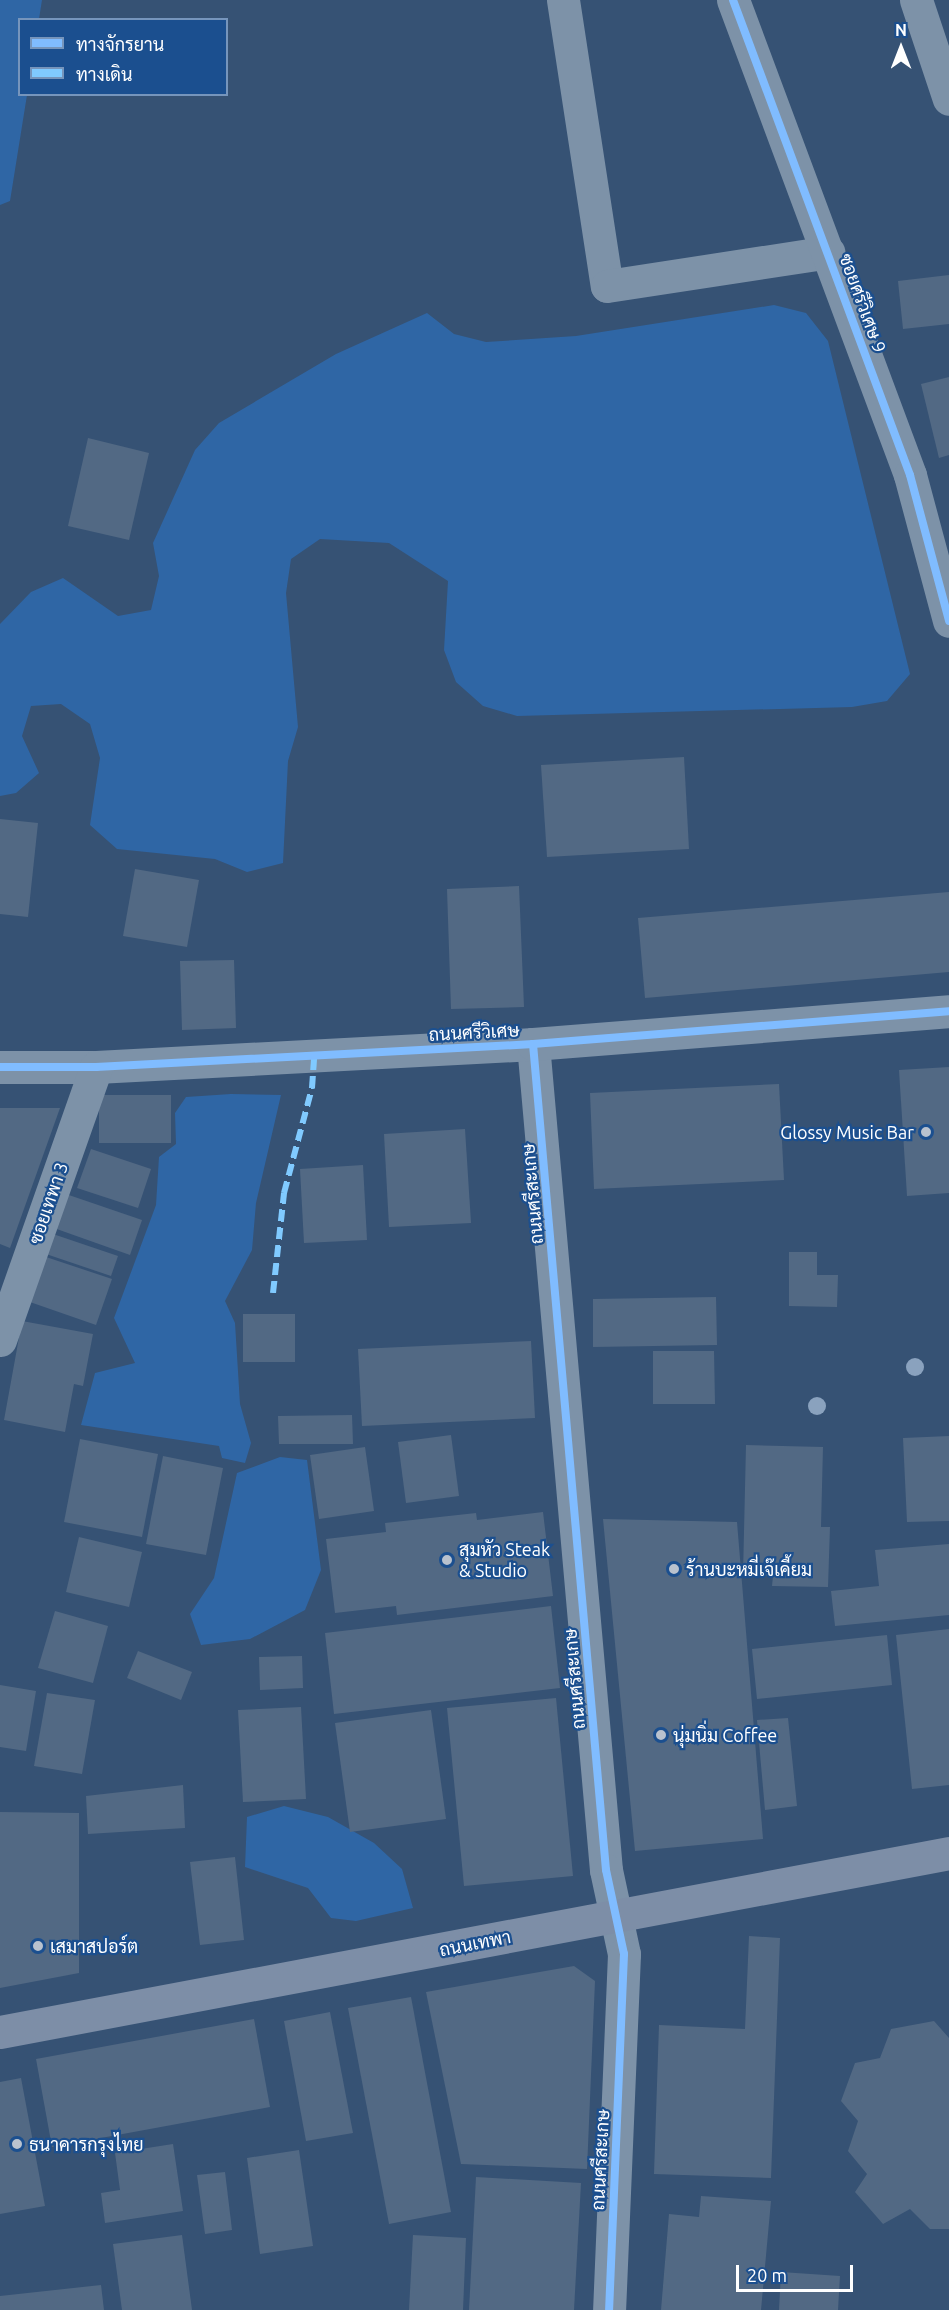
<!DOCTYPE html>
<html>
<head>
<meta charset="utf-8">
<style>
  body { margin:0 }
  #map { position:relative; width:949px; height:2310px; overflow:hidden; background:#365274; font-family:Ubuntu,Sarabun,sans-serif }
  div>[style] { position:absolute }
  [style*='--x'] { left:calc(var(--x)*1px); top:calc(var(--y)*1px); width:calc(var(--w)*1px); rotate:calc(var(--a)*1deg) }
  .green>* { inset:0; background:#2f66a5 }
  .building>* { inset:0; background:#526984 }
  .minor>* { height:33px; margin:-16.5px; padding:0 16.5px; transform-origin:16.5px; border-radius:16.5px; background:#7d92a8 }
  .major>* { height:33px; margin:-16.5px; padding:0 16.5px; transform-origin:16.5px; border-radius:16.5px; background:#7d8ea7 }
  .quiet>* { height:6px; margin-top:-3px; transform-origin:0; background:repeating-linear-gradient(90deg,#80caff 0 12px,transparent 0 18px) }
  .cycleway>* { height:8px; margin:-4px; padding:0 4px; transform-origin:4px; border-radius:4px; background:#80bcff }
  .trees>* { width:18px; height:18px; margin:-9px; border-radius:50%; background:#8aa2be }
  .dots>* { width:16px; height:16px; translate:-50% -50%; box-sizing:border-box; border:3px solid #1b4f8f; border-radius:50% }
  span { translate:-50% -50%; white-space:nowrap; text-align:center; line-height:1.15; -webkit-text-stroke:4.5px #1b4f8f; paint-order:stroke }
  .street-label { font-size:18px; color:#fff }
  .poi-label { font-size:18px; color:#fff }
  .right { translate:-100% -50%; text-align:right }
  .left { translate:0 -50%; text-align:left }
  .legend { position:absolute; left:18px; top:18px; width:210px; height:78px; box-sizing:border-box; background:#1b4f8f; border:2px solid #7695bc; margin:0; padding:8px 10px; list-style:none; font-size:18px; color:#fff }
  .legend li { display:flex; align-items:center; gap:12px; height:30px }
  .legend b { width:30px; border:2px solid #7695bc }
  .north { position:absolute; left:871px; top:18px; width:60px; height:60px; -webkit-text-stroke:4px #1b4f8f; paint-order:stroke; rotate:0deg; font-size:16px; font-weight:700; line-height:24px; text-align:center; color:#fff }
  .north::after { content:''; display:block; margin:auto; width:21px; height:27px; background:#fff; clip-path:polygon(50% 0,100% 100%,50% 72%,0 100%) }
  .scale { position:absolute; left:736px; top:2265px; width:117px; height:27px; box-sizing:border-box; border:3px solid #fff; border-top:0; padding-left:8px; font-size:18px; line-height:21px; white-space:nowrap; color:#fff; -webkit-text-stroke:4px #1b4f8f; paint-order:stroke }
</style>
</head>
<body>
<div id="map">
  <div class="green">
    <div style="clip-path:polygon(0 0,42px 0,39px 19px,20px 20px,20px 94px,27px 95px,10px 201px,0 205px)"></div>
    <div style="clip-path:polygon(774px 305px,806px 313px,828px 341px,910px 674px,887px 701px,852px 707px,517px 716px,483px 706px,456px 682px,444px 650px,448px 581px,389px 543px,320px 539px,291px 559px,286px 593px,298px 727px,288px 761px,283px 863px,247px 872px,215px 859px,117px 849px,90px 825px,100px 758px,90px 724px,61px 704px,31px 706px,22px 736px,39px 773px,16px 793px,0 796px,0 624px,31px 592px,63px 578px,118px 616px,151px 610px,159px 576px,153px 543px,195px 450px,219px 423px,336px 354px,427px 313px,454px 334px,486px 342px,576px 336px)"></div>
    <div style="clip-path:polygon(231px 1094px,281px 1095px,256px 1203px,252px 1250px,225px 1301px,235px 1323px,240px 1404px,251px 1443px,245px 1463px,222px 1458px,219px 1446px,81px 1425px,95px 1373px,135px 1363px,114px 1318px,156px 1205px,159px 1157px,176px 1144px,175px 1113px,186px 1097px)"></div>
    <div style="clip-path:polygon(280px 1457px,307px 1460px,321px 1570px,305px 1610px,250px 1639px,201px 1645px,190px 1614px,214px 1578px,237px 1473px)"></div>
    <div style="clip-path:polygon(284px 1806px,328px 1817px,374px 1843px,402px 1869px,413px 1908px,356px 1921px,331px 1918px,308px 1888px,245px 1867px,247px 1817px)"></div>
  </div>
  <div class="building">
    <div style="clip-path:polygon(949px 275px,949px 324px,903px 329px,898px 281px)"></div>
    <div style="clip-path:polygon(949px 377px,949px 455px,939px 458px,921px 384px)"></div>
    <div style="clip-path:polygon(88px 438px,149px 453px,129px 540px,68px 526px)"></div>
    <div style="clip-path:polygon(684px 757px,689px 849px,547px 857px,541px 765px)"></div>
    <div style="clip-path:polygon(0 819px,38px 823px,28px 917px,0 914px)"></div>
    <div style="clip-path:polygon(135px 869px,199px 880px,187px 947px,123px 936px)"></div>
    <div style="clip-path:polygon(519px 886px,524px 1007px,451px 1009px,447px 889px)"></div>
    <div style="clip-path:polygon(949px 892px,949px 972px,645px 998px,638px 918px)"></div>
    <div style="clip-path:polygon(234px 960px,236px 1028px,182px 1030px,180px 961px)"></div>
    <div style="clip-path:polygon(949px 1067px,949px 1193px,907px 1196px,899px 1070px)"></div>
    <div style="clip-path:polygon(779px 1084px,784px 1180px,594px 1189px,590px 1093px)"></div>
    <div style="clip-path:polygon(99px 1095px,171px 1095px,171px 1143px,99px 1143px)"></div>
    <div style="clip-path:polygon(0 1108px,60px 1108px,10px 1248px,0 1244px)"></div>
    <div style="clip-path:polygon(465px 1129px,471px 1223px,389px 1227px,384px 1134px)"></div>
    <div style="clip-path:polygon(91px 1149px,151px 1169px,138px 1208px,77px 1188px)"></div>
    <div style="clip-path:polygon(363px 1165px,367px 1240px,304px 1243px,300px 1169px)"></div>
    <div style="clip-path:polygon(63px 1193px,142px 1220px,130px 1255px,51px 1227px)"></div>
    <div style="clip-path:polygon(53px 1234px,118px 1256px,111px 1276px,46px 1254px)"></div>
    <div style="clip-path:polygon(789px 1252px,817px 1252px,817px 1275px,838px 1275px,837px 1307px,789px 1306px)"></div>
    <div style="clip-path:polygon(43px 1256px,112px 1279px,96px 1325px,27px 1301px)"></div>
    <div style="clip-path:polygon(716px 1297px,717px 1345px,593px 1347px,593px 1299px)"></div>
    <div style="clip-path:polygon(243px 1314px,295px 1314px,295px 1362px,243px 1362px)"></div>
    <div style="clip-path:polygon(22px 1321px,93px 1334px,83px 1386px,74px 1384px,65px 1432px,4px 1420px)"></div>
    <div style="clip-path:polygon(531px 1341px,535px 1418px,362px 1426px,358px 1349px)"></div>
    <div style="clip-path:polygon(653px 1351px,714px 1351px,715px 1404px,653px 1404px)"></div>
    <div style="clip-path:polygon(352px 1415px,353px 1444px,279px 1444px,278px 1416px)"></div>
    <div style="clip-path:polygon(451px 1435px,459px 1496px,406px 1503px,398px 1442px)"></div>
    <div style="clip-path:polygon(949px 1436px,949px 1521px,907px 1522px,903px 1438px)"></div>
    <div style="clip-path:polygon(80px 1439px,158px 1454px,142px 1537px,64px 1522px)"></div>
    <div style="clip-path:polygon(746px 1445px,823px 1447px,821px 1527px,830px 1527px,828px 1587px,772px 1586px,773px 1576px,743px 1575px)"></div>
    <div style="clip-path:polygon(365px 1447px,374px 1511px,319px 1519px,310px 1455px)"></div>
    <div style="clip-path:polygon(163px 1456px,223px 1468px,206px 1555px,146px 1544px)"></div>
    <div style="clip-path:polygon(543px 1512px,553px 1596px,397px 1615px,396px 1606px,335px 1613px,326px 1539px,386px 1532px,385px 1523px,476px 1513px,477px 1520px)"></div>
    <div style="clip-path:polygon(603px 1519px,737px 1522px,763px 1839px,635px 1851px)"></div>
    <div style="clip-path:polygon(79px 1537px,142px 1552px,129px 1607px,66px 1592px)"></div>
    <div style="clip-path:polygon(949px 1544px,949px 1615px,835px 1626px,831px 1591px,879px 1586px,875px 1550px)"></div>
    <div style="clip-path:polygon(551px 1606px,560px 1688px,334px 1714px,325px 1633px)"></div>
    <div style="clip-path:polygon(55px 1611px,108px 1626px,93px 1683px,38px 1668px)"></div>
    <div style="clip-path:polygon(949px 1629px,949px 1785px,912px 1789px,896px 1635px)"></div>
    <div style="clip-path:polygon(887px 1635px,892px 1685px,757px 1699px,752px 1649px)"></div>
    <div style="clip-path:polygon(138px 1651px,192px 1672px,181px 1700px,127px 1678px)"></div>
    <div style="clip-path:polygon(302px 1656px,303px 1688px,260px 1690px,259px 1657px)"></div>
    <div style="clip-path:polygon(0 1685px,36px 1691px,26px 1751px,0 1747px)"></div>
    <div style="clip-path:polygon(47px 1693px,95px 1700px,82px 1774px,34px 1766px)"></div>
    <div style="clip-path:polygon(556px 1698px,573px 1876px,464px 1886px,447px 1708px)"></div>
    <div style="clip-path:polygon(301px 1707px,306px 1799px,243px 1802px,238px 1710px)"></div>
    <div style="clip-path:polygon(431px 1710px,446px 1819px,350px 1832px,335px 1723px)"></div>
    <div style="clip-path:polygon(788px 1718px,797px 1806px,765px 1810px,757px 1720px)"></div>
    <div style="clip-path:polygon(183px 1785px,185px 1828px,88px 1834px,86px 1796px)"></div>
    <div style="clip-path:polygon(0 1812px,79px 1813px,79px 1973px,0 1988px)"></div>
    <div style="clip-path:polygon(235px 1857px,244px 1940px,200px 1945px,190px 1862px)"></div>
    <div style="clip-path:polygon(749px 1936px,780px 1938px,771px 2178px,654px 2174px,659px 2025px,745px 2029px)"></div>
    <div style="clip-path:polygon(574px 1966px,595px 1981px,587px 2169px,461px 2164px,426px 1992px)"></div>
    <div style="clip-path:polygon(411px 1997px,451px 2212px,389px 2224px,348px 2008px)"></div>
    <div style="clip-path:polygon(330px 2012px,353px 2133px,306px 2141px,284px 2021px)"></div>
    <div style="clip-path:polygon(254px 2019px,270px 2107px,52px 2147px,36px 2059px)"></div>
    <div style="clip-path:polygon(934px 2021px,949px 2038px,949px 2229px,930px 2229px,910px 2209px,883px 2224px,855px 2192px,867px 2174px,848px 2151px,858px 2121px,841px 2101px,855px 2063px,880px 2058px,891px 2029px)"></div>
    <div style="clip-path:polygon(21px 2078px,45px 2206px,0 2214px,0 2082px)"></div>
    <div style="clip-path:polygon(173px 2144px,183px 2211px,105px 2223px,101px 2193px,120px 2190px,115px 2153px)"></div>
    <div style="clip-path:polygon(299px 2150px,313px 2246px,260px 2254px,247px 2158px)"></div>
    <div style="clip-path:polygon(225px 2172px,232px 2230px,205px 2234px,197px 2175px)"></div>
    <div style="clip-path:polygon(476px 2177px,581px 2183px,574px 2310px,469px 2310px)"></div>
    <div style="clip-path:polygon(701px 2196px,771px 2201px,761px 2310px,661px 2310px,669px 2214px,699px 2217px)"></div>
    <div style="clip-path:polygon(182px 2235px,192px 2310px,122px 2310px,113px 2244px)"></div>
    <div style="clip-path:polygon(413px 2235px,466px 2238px,463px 2310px,409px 2310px)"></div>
    <div style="clip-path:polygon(781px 2272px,840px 2276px,838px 2310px,779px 2310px)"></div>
    <div style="clip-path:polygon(101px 2285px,104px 2310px,0 2310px,0 2296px)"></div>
  </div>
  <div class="minor">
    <div style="--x:563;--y:0;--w:289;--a:81.3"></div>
    <div style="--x:607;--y:286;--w:224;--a:-8.7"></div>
    <div style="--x:733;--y:0;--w:507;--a:69.56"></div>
    <div style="--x:910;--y:475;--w:151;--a:75"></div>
    <div style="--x:916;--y:0;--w:104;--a:71.6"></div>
    <div style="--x:533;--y:1044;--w:829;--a:84.95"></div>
    <div style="--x:606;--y:1870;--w:86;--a:77.9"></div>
    <div style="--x:624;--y:1954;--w:356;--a:92.4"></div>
    <div style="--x:0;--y:1067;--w:96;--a:0"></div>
    <div style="--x:96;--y:1067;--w:438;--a:-3"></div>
    <div style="--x:533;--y:1044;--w:417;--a:-4.5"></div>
    <div style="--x:0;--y:1340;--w:289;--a:-70.6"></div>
  </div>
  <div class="major">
    <div style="--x:0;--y:2032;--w:966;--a:-10.68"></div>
  </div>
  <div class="quiet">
    <div style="--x:273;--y:1293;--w:101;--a:-83.7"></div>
    <div style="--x:284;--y:1193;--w:109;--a:-75.1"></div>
    <div style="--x:312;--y:1088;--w:32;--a:-86"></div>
  </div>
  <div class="cycleway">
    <div style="--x:733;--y:0;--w:507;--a:69.56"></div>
    <div style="--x:910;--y:475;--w:151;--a:75"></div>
    <div style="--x:533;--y:1044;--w:829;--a:84.95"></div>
    <div style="--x:606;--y:1870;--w:86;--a:77.9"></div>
    <div style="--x:624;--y:1954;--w:356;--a:92.4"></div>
    <div style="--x:0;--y:1067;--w:96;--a:0"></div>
    <div style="--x:96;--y:1067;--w:438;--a:-3"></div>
    <div style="--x:533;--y:1044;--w:417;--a:-4.5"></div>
  </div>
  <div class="trees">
    <div style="left:915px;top:1367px"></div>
    <div style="left:817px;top:1406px"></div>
  </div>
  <div class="dots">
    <div style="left:926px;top:1132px;background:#b9c2ce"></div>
    <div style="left:447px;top:1560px;background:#b9c2ce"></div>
    <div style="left:674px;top:1569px;background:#b9c2ce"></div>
    <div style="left:661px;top:1735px;background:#b9c2ce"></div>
    <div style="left:38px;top:1946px;background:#b9c2ce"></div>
    <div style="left:17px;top:2144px;background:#b9c2ce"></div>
  </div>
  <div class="street-label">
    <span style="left:863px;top:303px;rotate:70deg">ซอยศรีวิเศษ 9</span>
    <span style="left:474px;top:1032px;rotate:-3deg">ถนนศรีวิเศษ</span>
    <span style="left:532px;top:1194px;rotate:-95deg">ถนนศรีสะเกษ</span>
    <span style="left:48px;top:1203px;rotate:-71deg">ซอยเทพา 3</span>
    <span style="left:574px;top:1679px;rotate:-95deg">ถนนศรีสะเกษ</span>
    <span style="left:475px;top:1943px;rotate:-11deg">ถนนเทพา</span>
    <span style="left:600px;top:2160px;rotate:-87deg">ถนนศรีสะเกษ</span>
  </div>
  <div class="poi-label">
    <span class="right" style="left:914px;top:1132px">Glossy Music Bar</span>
    <span class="left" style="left:459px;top:1560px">สุมหัว Steak<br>&amp; Studio</span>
    <span class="left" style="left:686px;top:1569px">ร้านบะหมี่เจ๊เคี้ยม</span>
    <span class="left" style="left:673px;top:1735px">นุ่มนิ่ม Coffee</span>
    <span class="left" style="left:50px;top:1946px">เสมาสปอร์ต</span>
    <span class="left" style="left:29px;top:2144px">ธนาคารกรุงไทย</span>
  </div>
  <ul class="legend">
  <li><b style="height:8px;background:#80bcff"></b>ทางจักรยาน</li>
  <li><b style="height:8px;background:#80caff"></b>ทางเดิน</li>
  </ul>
  <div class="north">N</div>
  <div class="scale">20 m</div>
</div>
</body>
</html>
